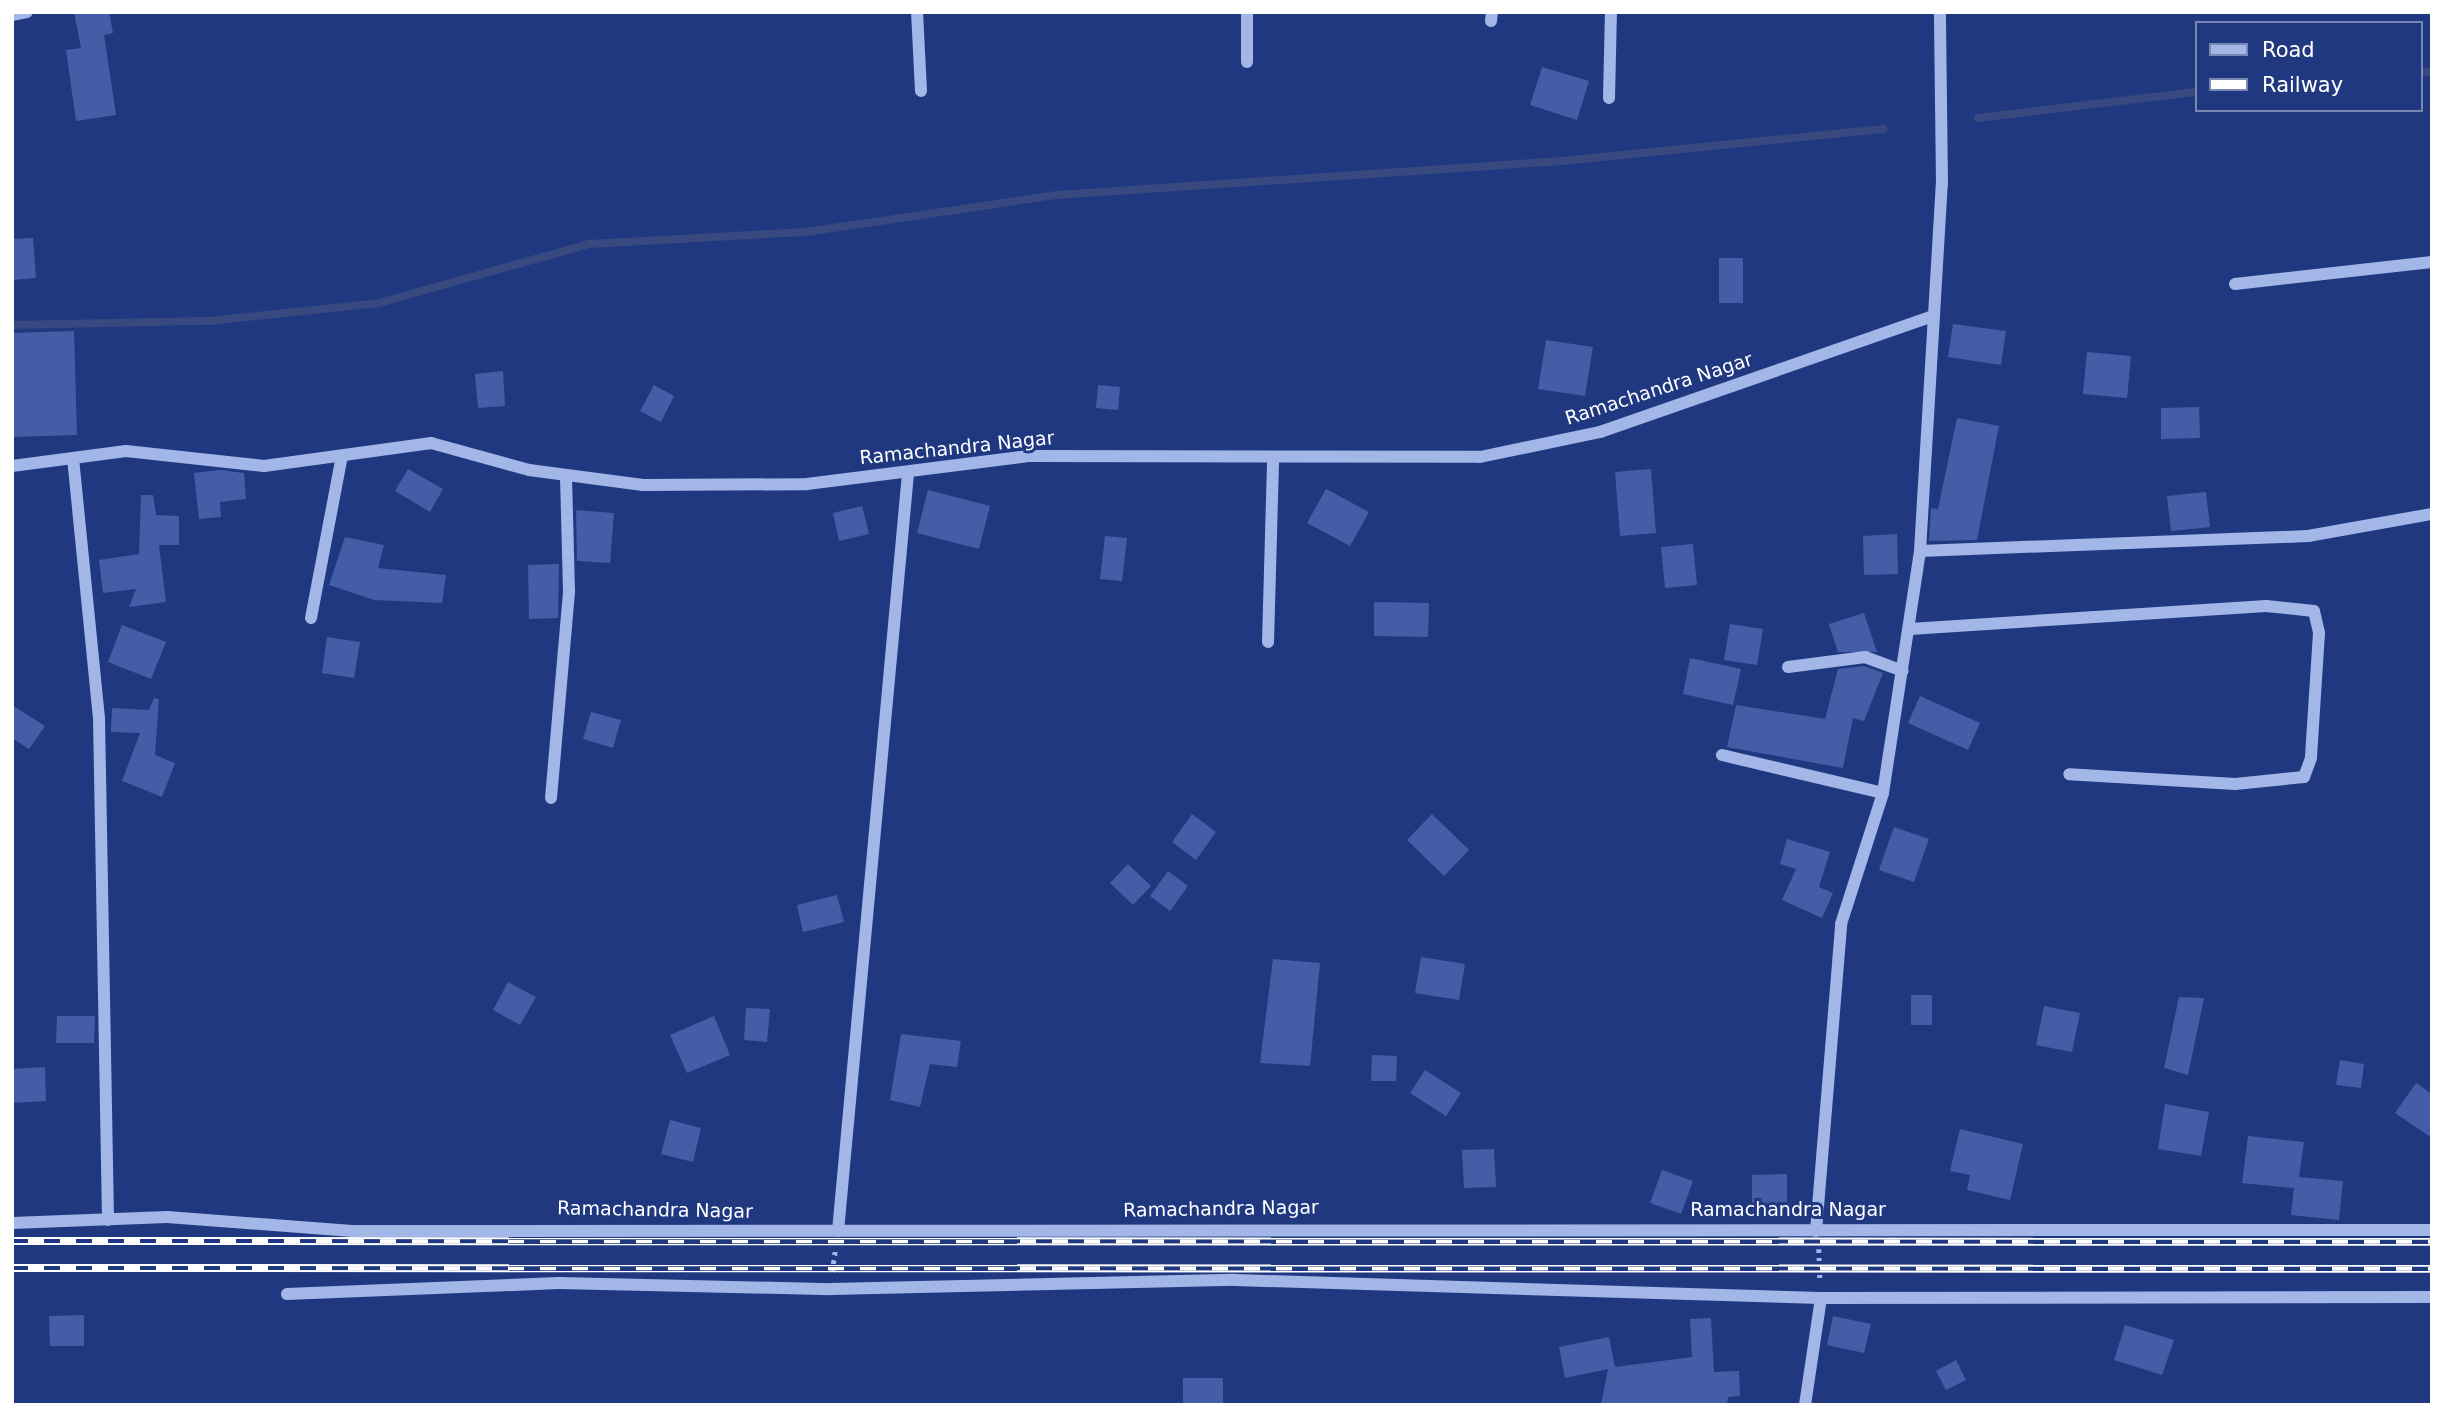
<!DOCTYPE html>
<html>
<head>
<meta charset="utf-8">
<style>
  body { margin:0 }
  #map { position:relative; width:2444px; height:1417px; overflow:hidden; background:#1f3880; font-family:"DejaVu Sans",sans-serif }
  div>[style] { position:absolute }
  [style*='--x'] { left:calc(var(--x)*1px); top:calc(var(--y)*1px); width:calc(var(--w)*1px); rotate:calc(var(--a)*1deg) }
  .stream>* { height:8px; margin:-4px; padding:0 4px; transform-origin:4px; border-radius:4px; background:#37497f }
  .building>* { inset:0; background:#435ea7 }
  .path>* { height:4.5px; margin-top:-2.25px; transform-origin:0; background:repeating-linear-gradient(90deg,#a3b6e8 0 3.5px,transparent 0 8.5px) }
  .minor>* { height:12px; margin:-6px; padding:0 6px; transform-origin:6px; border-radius:6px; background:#a3b6e8 }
  .rail>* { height:8px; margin-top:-4px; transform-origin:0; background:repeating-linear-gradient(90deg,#1f3880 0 16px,#fff 0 32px); box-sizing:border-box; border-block:2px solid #fff }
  span { translate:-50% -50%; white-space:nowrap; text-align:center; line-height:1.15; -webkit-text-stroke:6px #1f3880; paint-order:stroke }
  .street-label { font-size:19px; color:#fff }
  .frame { position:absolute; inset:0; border:14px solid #fff; pointer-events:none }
  .legend { position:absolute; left:2195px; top:21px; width:228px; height:91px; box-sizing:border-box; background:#1f3880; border:2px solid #7988b3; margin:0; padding:9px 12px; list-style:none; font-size:21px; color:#fff }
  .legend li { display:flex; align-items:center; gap:14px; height:35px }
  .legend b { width:35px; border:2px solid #7988b3 }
</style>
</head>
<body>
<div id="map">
  <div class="stream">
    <div style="--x:2421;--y:72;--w:11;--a:0"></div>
    <div style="--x:1978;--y:118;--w:221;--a:-6.8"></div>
    <div style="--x:12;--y:325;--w:197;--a:-1.2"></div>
    <div style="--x:209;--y:321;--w:171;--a:-6"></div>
    <div style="--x:379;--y:303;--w:218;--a:-15.7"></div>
    <div style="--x:589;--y:244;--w:217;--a:-3.2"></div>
    <div style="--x:806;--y:232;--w:254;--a:-8.4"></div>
    <div style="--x:1057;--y:195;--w:506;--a:-3.85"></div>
    <div style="--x:1562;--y:161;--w:323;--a:-5.7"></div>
  </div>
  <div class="building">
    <div style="clip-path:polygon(74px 12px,109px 12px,113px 33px,104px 35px,116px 115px,76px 121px,66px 50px,81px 48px)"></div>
    <div style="clip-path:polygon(1542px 67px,1589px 81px,1577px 120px,1530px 105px)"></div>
    <div style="clip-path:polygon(33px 238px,36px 278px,12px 280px,12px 239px)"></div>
    <div style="clip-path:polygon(1719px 258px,1743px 258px,1743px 303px,1719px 303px)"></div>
    <div style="clip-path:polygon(1953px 324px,2006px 331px,2001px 365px,1948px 357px)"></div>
    <div style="clip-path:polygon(74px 331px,77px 435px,12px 437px,12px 333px)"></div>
    <div style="clip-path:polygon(1546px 340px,1593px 347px,1585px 396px,1538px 389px)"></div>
    <div style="clip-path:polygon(2087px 352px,2131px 356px,2127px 398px,2083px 394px)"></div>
    <div style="clip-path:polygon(503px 371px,505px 406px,478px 408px,475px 374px)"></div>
    <div style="clip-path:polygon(654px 385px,674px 396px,661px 422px,640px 411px)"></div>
    <div style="clip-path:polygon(1098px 385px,1120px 387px,1118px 410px,1096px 408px)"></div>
    <div style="clip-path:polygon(2199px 407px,2200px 438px,2161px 439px,2161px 408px)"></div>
    <div style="clip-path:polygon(1957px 418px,1999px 426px,1977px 540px,1929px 541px,1931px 508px,1938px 509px)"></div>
    <div style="clip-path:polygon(408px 469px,443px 489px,430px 512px,395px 491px)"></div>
    <div style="clip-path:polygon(1651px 469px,1656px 533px,1620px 536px,1615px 472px)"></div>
    <div style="clip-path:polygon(220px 470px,244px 473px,246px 499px,220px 502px,221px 517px,199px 519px,194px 473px)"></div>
    <div style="clip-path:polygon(1326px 489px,1369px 512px,1350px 546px,1307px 523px)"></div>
    <div style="clip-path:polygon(928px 490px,990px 506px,979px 549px,917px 533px)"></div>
    <div style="clip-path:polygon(2206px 492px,2210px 527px,2171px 531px,2167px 496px)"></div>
    <div style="clip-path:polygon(141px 495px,153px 495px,156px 515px,179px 516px,179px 545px,159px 545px,166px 602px,129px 607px,136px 589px,103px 593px,99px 560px,139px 554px)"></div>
    <div style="clip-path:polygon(862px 506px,869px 534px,839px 541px,833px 513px)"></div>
    <div style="clip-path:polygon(576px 510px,614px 513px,610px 563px,577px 561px)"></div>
    <div style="clip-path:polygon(1897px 534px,1898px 574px,1864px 575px,1863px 536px)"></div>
    <div style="clip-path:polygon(1105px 536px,1127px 538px,1122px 581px,1100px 579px)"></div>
    <div style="clip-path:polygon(345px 537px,384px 545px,378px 568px,446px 575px,442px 603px,374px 600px,329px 585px)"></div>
    <div style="clip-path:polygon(1693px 544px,1697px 585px,1665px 588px,1661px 547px)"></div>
    <div style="clip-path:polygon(559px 564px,558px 618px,529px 619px,528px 565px)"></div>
    <div style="clip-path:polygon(1374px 602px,1429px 603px,1428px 637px,1374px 636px)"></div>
    <div style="clip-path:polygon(1864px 613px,1877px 652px,1838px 652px,1829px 624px)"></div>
    <div style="clip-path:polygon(1730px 624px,1763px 629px,1757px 665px,1724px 660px)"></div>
    <div style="clip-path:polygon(122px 625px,166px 642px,151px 679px,108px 662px)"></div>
    <div style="clip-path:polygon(327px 637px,360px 642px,354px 678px,322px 673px)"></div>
    <div style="clip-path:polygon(1690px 658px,1741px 669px,1733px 705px,1683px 694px)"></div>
    <div style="clip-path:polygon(1864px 666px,1883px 673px,1864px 721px,1853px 718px,1843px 768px,1727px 747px,1736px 705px,1825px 719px,1838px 669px)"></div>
    <div style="clip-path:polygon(1920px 696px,1980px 723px,1968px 750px,1908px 723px)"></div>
    <div style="clip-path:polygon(154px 698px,159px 699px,155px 755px,175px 763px,162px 797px,122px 781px,140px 733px,111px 732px,112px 708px,149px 710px)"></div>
    <div style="clip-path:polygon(12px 705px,45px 726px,29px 749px,12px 738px)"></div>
    <div style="clip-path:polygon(591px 712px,621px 720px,613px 748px,583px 739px)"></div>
    <div style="clip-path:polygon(1192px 814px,1216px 832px,1196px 860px,1172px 842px)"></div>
    <div style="clip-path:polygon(1432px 814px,1469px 850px,1444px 876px,1407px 840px)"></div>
    <div style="clip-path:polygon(1894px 827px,1929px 839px,1914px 882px,1879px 870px)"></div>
    <div style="clip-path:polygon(1787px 839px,1830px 852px,1819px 887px,1833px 893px,1822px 918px,1782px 900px,1796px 869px,1780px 864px)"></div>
    <div style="clip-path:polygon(1128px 864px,1151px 886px,1133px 905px,1110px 883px)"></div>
    <div style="clip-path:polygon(1168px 871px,1188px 886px,1170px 911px,1150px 896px)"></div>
    <div style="clip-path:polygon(837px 895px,844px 922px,803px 932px,797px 905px)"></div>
    <div style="clip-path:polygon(1421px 957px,1465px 964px,1459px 1000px,1415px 993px)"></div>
    <div style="clip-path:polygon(1273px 959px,1320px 963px,1310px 1066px,1260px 1063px)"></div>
    <div style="clip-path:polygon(508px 982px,536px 997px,520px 1025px,493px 1010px)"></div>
    <div style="clip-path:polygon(1911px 995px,1932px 995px,1932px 1025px,1911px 1025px)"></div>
    <div style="clip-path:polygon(2179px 997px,2204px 998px,2188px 1075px,2164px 1068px)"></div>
    <div style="clip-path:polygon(2044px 1006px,2080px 1013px,2072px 1052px,2036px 1045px)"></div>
    <div style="clip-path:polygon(746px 1008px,770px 1009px,767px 1042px,744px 1040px)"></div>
    <div style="clip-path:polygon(57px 1016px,95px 1016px,94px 1043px,56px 1043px)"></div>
    <div style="clip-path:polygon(714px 1016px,730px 1055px,687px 1073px,670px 1035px)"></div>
    <div style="clip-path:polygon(901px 1034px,961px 1041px,957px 1067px,930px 1064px,920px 1107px,890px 1100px)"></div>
    <div style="clip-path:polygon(1372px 1055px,1397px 1056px,1396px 1081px,1371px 1081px)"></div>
    <div style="clip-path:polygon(2340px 1060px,2364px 1064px,2361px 1088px,2336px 1085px)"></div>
    <div style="clip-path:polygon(45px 1067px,46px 1101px,12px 1103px,12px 1069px)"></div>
    <div style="clip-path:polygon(1425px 1070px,1461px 1093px,1446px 1116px,1410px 1093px)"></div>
    <div style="clip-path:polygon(2416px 1083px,2432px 1094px,2432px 1138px,2395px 1113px)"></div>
    <div style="clip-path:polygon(2165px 1104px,2209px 1112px,2201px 1156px,2158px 1149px)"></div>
    <div style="clip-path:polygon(670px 1120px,701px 1128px,693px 1162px,661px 1154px)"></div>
    <div style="clip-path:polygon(1960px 1129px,2023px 1144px,2010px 1200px,1967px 1190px,1970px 1175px,1950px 1171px)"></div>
    <div style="clip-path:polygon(2248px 1136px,2304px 1142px,2299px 1177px,2343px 1181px,2339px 1220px,2291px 1215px,2294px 1188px,2242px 1183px)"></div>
    <div style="clip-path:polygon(1494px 1149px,1496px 1187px,1464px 1188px,1462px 1150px)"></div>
    <div style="clip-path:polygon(1662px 1170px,1693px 1181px,1681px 1214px,1650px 1203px)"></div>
    <div style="clip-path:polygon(1787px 1174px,1787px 1212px,1752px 1213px,1752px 1175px)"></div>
    <div style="clip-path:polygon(84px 1315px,84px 1346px,50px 1346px,49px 1316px)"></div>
    <div style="clip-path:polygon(1833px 1316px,1871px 1324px,1864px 1353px,1827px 1345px)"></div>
    <div style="clip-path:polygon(1711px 1318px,1714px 1372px,1739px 1371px,1740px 1396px,1728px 1397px,1727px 1405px,1601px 1405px,1608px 1369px,1565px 1378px,1559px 1347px,1609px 1337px,1615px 1367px,1692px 1357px,1690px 1319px)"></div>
    <div style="clip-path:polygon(2125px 1325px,2174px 1340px,2162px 1375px,2114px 1360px)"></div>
    <div style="clip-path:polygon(1956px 1360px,1966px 1380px,1946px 1390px,1936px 1371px)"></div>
    <div style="clip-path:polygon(1183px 1378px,1223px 1378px,1223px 1405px,1183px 1405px)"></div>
  </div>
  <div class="path">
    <div style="--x:1819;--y:1249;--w:29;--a:88"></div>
    <div style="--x:832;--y:1272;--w:22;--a:-82"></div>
  </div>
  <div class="minor">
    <div style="--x:917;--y:12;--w:79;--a:87.1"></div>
    <div style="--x:1247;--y:12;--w:50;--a:90"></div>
    <div style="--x:12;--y:15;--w:15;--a:-11"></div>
    <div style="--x:1491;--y:21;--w:9;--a:-84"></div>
    <div style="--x:1609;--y:98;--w:86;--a:-88.7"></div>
    <div style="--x:2235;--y:284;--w:198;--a:-6.4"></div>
    <div style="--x:73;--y:458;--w:261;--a:84.3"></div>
    <div style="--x:99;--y:718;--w:502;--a:88.97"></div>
    <div style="--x:12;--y:466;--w:115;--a:-7.5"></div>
    <div style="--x:126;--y:451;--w:139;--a:6.2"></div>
    <div style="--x:264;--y:466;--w:169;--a:-7.8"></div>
    <div style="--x:431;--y:443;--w:102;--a:15.4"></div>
    <div style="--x:529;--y:470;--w:115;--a:7.5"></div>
    <div style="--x:643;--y:485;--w:164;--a:-0.3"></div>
    <div style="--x:807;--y:484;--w:225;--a:-7.2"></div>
    <div style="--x:1030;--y:456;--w:450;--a:0.1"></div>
    <div style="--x:1480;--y:457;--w:123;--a:-11.8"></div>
    <div style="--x:1600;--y:432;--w:353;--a:-19.2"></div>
    <div style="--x:1920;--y:551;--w:388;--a:-2.2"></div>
    <div style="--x:2308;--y:536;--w:126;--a:-10.1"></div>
    <div style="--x:311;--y:618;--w:165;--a:-79.2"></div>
    <div style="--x:1910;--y:629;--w:357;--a:-3.7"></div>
    <div style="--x:2266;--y:606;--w:48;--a:5.9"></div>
    <div style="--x:2314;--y:611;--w:23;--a:77"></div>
    <div style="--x:2319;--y:633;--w:125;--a:93.7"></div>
    <div style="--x:2311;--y:758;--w:20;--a:110"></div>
    <div style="--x:2304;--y:777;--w:69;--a:174.2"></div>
    <div style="--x:2235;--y:784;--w:166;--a:-176.6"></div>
    <div style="--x:1268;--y:642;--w:184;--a:-88.4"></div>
    <div style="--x:1788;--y:667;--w:78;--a:-7.4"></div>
    <div style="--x:1865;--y:657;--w:40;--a:20.2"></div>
    <div style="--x:1722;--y:755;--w:165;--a:13.3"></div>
    <div style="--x:551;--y:798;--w:208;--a:-85"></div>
    <div style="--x:569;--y:591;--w:116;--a:-91.5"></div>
    <div style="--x:12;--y:1223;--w:155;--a:-2.2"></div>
    <div style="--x:167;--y:1217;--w:189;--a:4.3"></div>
    <div style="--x:355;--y:1231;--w:2077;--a:-0.03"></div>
    <div style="--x:838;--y:1231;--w:761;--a:-84.72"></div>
    <div style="--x:1816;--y:1231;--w:308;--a:-85.3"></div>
    <div style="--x:1841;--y:924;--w:138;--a:-72.2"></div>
    <div style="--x:1883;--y:793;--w:245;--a:-81.3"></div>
    <div style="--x:1920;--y:551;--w:368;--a:-86.6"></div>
    <div style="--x:1942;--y:184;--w:172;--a:-90.7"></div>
    <div style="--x:287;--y:1294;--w:272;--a:-2.3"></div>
    <div style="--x:559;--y:1283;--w:272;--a:1.3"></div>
    <div style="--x:831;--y:1289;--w:404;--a:-1.3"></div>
    <div style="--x:1235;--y:1280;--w:586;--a:1.76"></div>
    <div style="--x:1805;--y:1405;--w:108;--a:-81.5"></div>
    <div style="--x:1821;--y:1298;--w:611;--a:-0.09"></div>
  </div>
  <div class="rail">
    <div style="--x:12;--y:1241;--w:2420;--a:0.02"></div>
    <div style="--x:12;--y:1268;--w:2420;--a:0.02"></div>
  </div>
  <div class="street-label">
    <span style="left:1659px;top:389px;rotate:-18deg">Ramachandra Nagar</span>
    <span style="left:957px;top:448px;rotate:-6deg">Ramachandra Nagar</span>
    <span style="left:1221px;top:1209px;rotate:-1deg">Ramachandra Nagar</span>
    <span style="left:655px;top:1210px;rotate:1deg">Ramachandra Nagar</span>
    <span style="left:1788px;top:1210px">Ramachandra Nagar</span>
  </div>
  <div class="frame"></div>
  <ul class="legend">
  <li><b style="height:9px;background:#a3b6e8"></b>Road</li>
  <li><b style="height:9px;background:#fff"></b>Railway</li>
  </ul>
</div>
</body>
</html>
